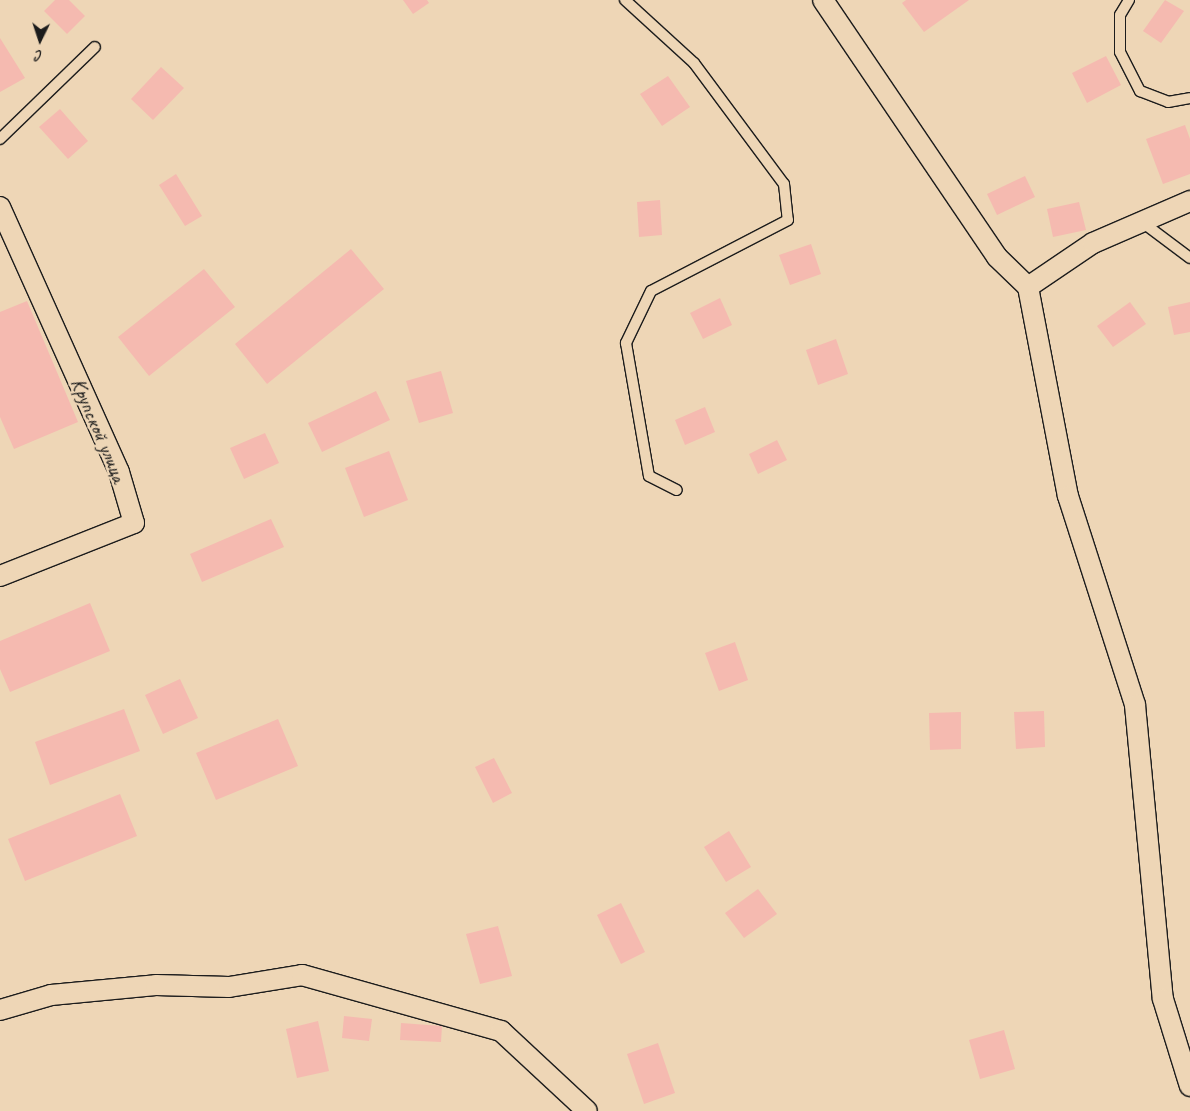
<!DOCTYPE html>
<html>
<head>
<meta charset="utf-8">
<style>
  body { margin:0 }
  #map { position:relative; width:1190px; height:1111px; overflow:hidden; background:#eed6b6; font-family:Caveat,sans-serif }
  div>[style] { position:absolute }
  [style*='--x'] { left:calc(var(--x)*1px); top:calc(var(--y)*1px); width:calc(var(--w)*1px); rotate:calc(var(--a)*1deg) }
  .building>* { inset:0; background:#f5bab0 }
  .roads { filter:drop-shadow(1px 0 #1c1c1c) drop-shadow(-1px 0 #1c1c1c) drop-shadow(0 1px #1c1c1c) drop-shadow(0 -1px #1c1c1c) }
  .lane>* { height:10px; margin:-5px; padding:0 5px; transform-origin:5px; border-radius:5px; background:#eed6b6 }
  .street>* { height:20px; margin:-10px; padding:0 10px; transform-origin:10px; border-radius:10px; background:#eed6b6 }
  span { translate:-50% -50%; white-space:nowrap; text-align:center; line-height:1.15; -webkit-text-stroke:5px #eed6b6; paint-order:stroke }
  .street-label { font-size:21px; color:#1c1c1c }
  .north { position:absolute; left:15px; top:15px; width:50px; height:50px; -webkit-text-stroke:4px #eed6b6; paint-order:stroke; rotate:184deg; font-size:14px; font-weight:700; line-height:20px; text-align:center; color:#1c1c1c }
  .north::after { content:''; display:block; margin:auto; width:18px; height:22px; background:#1c1c1c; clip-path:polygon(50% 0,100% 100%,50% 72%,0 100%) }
</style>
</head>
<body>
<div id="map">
  <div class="building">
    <div style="clip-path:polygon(55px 0,69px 0,85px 16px,67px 34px,44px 11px)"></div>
    <div style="clip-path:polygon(403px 0,427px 0,429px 3px,413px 14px)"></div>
    <div style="clip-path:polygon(906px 0,969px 0,924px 32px,902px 3px)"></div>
    <div style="clip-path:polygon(1165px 0,1184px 11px,1161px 43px,1143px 31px)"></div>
    <div style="clip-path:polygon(0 38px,25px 78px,0 92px)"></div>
    <div style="clip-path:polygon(1106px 56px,1121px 85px,1087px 103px,1072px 73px)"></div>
    <div style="clip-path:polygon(161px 67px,184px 88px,153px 120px,131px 99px)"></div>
    <div style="clip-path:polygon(668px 76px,690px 107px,662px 126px,640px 94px)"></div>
    <div style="clip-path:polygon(60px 109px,88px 141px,68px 159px,39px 127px)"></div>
    <div style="clip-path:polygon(1185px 125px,1190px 139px,1190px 174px,1163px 184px,1146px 139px)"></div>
    <div style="clip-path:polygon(176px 174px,202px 216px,185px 226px,159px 185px)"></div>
    <div style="clip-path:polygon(1025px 176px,1035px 197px,997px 215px,987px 194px)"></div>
    <div style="clip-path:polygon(660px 200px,662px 235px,639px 237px,637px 202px)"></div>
    <div style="clip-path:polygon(1079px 202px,1086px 230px,1053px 237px,1047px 209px)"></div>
    <div style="clip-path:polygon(811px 244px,821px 274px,790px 285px,779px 255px)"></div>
    <div style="clip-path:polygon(351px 249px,384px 289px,267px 384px,235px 344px)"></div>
    <div style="clip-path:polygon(204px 269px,235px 307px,149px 376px,118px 337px)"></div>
    <div style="clip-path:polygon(720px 298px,732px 325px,703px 339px,690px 313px)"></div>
    <div style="clip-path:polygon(27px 301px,78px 422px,14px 449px,0 417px,0 312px)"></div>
    <div style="clip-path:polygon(1130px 302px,1146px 324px,1113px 347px,1097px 326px)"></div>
    <div style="clip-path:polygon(1190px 302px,1190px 332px,1174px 335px,1168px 307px)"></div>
    <div style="clip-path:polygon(836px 339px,848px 374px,818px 385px,806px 350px)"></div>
    <div style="clip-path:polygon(441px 371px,453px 413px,419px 423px,406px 381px)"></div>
    <div style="clip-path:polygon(376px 391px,390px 420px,322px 452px,308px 423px)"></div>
    <div style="clip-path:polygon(705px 407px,715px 432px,685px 445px,675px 420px)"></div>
    <div style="clip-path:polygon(265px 433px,279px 463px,244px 479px,230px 448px)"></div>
    <div style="clip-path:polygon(777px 440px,787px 460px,758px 474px,749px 454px)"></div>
    <div style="clip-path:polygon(389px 451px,408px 500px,364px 517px,345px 468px)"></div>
    <div style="clip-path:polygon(271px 519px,284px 547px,202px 582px,190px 554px)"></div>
    <div style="clip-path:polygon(90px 603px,110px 651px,10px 692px,0 669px,0 641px)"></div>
    <div style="clip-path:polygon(735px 642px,748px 680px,719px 691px,705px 653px)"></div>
    <div style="clip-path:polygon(180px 679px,198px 718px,163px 734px,145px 695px)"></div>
    <div style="clip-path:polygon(124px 709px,140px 751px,50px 785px,35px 742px)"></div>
    <div style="clip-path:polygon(1044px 711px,1045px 747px,1016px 749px,1014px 712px)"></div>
    <div style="clip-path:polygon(961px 712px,961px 749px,930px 750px,929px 713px)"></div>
    <div style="clip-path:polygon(278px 719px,298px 766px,216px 800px,196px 753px)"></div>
    <div style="clip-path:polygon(494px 758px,512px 793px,493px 803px,475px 767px)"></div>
    <div style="clip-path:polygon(120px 794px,137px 836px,25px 881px,8px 839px)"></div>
    <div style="clip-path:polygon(729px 831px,751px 867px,726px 882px,704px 847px)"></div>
    <div style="clip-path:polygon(758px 889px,777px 914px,744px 938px,725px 913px)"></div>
    <div style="clip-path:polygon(621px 903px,645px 952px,621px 964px,597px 915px)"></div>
    <div style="clip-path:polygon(498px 926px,512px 976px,480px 984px,466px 934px)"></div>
    <div style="clip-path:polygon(344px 1016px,372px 1019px,369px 1041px,342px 1038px)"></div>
    <div style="clip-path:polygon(318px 1021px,329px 1071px,297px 1078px,286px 1029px)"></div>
    <div style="clip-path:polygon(401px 1023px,442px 1026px,441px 1042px,400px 1040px)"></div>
    <div style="clip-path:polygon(1004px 1030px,1015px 1069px,980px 1079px,969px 1040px)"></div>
    <div style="clip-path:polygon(658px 1043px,675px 1093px,644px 1104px,627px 1054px)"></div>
  </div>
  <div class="roads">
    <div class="lane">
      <div style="--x:625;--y:0;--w:93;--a:42.4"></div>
      <div style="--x:694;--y:63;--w:151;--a:53.4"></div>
      <div style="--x:784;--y:184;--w:36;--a:84"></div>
      <div style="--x:788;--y:220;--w:154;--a:152.6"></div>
      <div style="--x:651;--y:291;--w:58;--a:115.7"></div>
      <div style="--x:626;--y:343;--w:135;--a:80.2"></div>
      <div style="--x:649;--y:476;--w:31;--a:27"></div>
      <div style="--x:1129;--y:0;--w:17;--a:121"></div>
      <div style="--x:1120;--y:15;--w:37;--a:90"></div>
      <div style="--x:1120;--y:52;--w:44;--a:62.9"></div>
      <div style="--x:1140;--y:91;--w:30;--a:21"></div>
      <div style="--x:1168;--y:102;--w:22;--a:-10"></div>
      <div style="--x:0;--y:139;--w:132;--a:-44.1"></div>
      <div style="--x:1142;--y:222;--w:60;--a:36.9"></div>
    </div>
    <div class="street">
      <div style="--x:823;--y:0;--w:310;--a:55.9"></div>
      <div style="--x:997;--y:257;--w:43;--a:44.1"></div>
      <div style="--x:1028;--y:287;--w:213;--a:79.2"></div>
      <div style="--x:1068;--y:496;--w:219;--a:72.2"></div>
      <div style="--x:1135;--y:705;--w:295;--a:84.6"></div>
      <div style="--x:1163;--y:999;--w:91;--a:72.8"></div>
      <div style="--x:0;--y:207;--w:290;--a:65.8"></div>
      <div style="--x:119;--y:472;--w:53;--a:73.6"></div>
      <div style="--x:134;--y:523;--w:144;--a:158.4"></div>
      <div style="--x:1028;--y:287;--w:78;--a:-34.1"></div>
      <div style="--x:1093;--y:243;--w:106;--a:-23.4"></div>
      <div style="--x:0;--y:1010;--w:53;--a:-16.4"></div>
      <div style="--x:51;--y:995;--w:105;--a:-5.4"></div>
      <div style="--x:156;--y:985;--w:73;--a:1.6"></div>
      <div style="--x:229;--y:987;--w:74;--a:-9.3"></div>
      <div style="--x:302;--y:975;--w:207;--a:15.7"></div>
      <div style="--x:501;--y:1031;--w:117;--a:42.9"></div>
    </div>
  </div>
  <div class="street-label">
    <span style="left:99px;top:430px;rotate:67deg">Крупской улица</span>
  </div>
  <div class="north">С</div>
</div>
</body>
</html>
